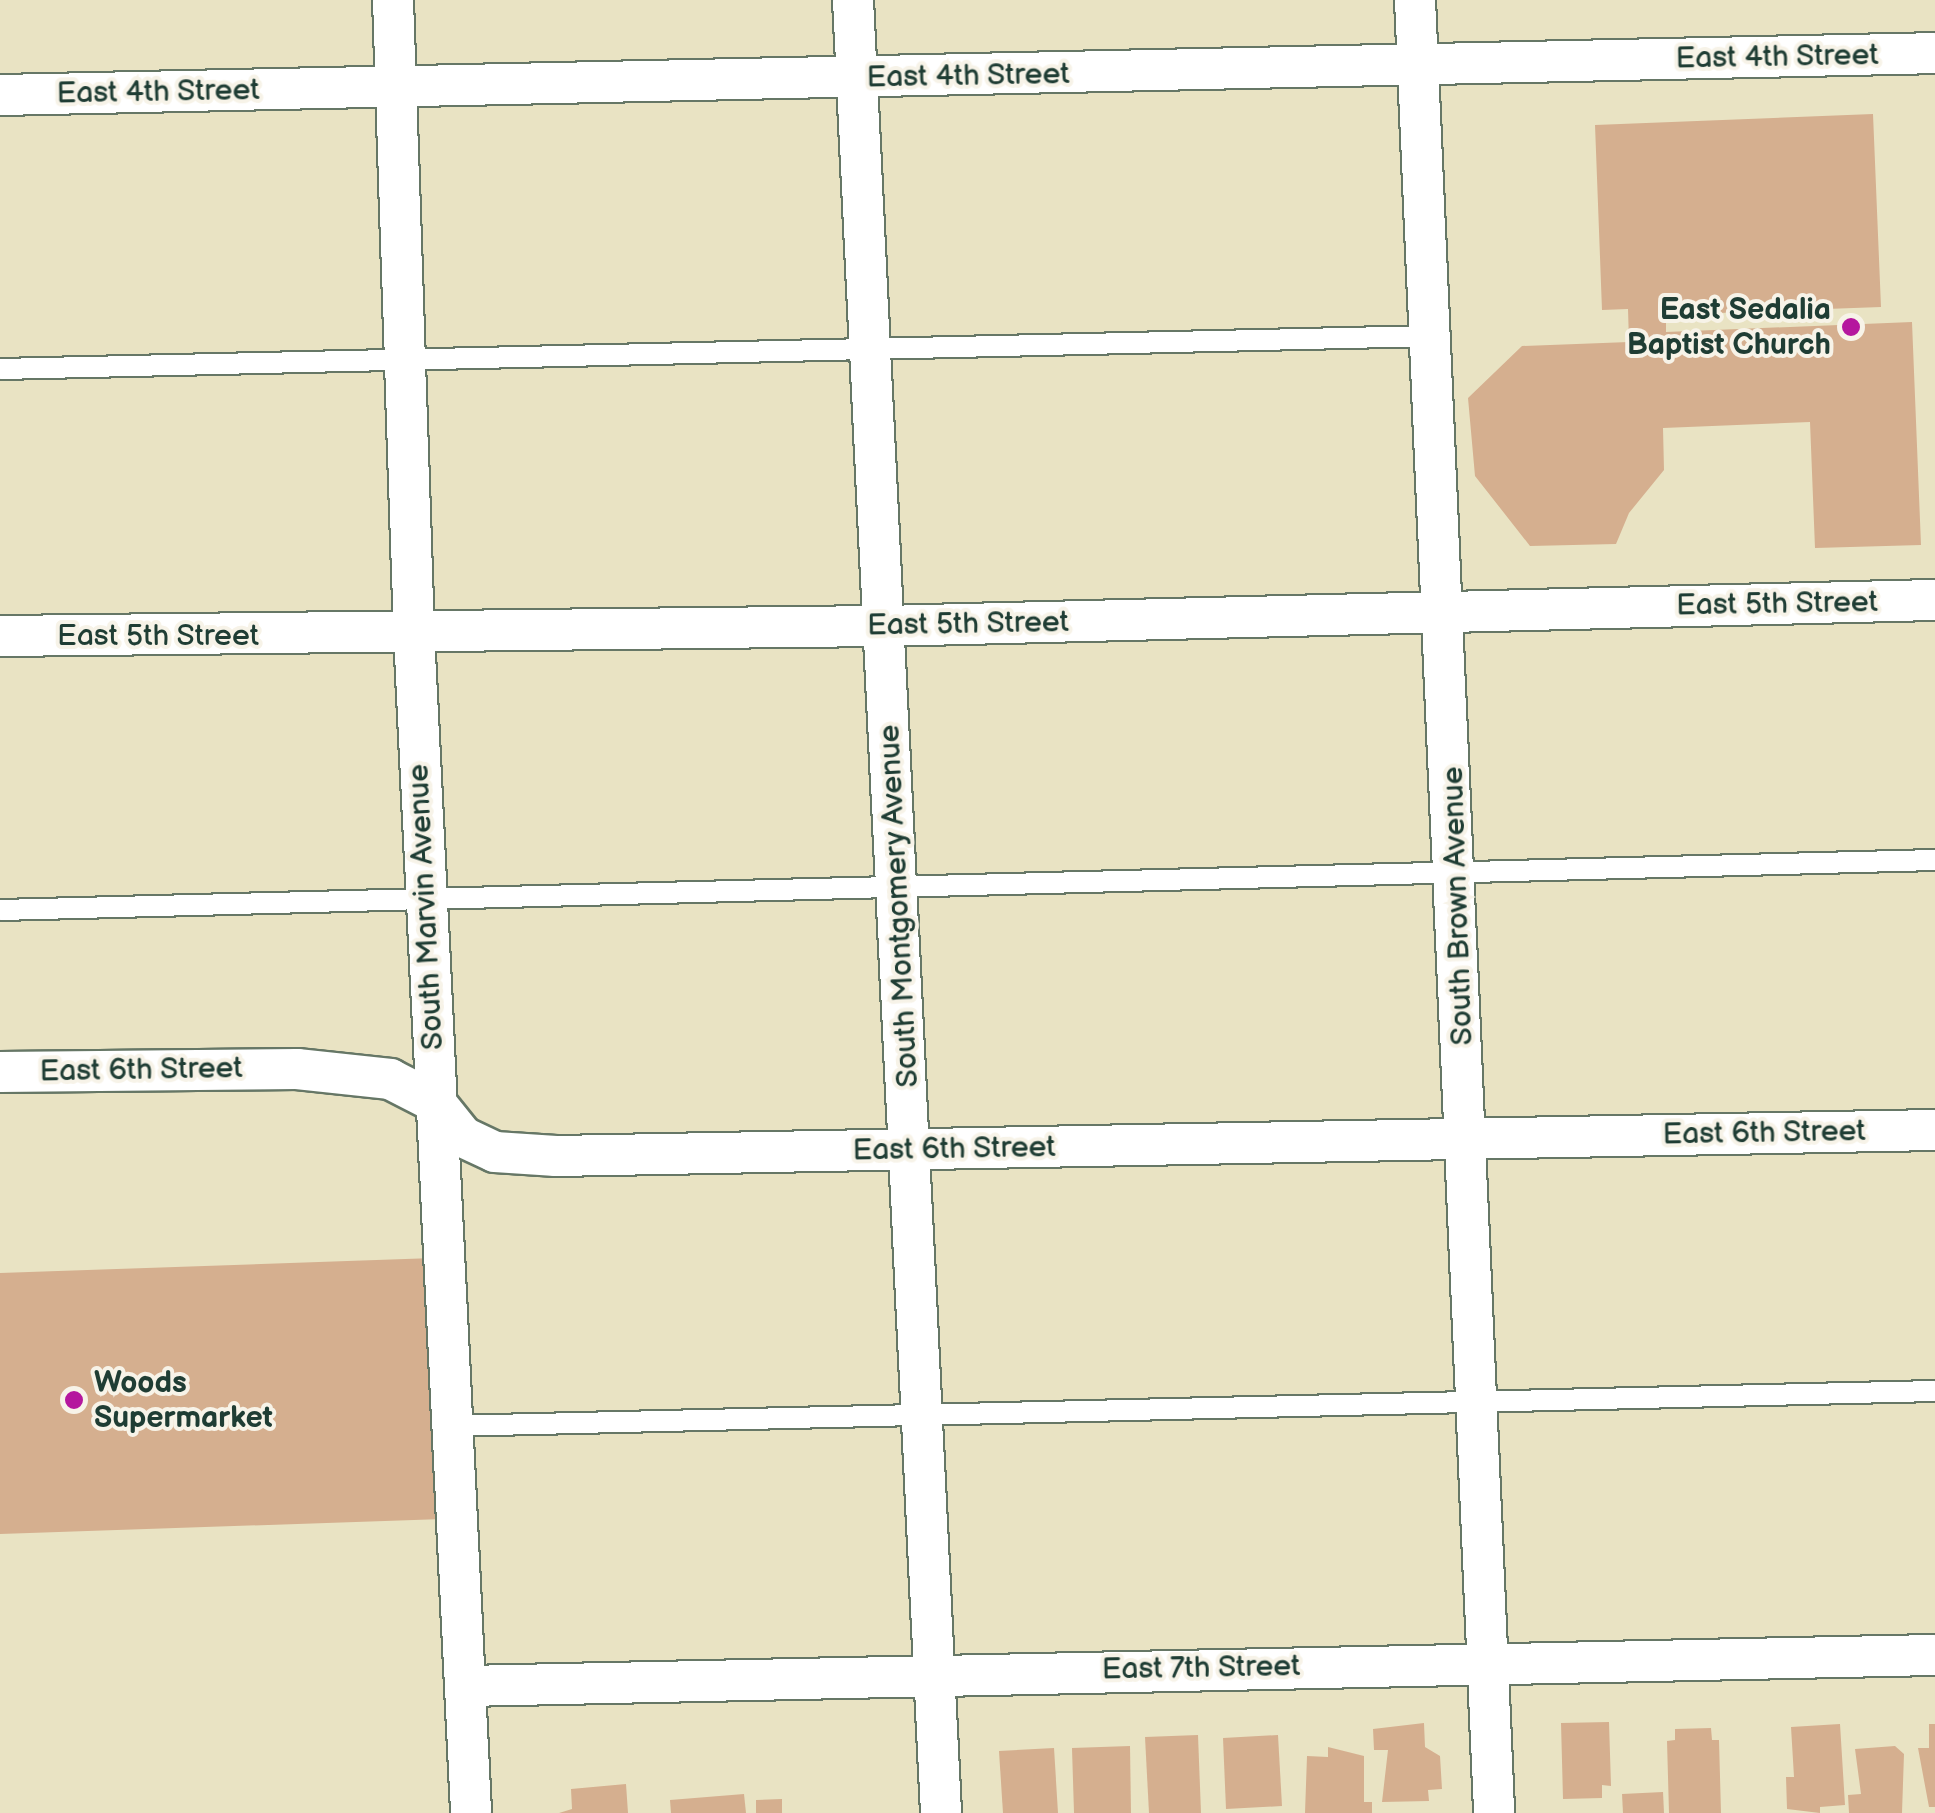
<!DOCTYPE html>
<html>
<head>
<meta charset="utf-8">
<style>
  body { margin:0 }
  #map { position:relative; width:1935px; height:1813px; overflow:hidden; background:#e9e3c3; font-family:"Balsamiq Sans",sans-serif }
  div>[style] { position:absolute }
  [style*='--x'] { left:calc(var(--x)*1px); top:calc(var(--y)*1px); width:calc(var(--w)*1px); rotate:calc(var(--a)*1deg) }
  .building>* { inset:0; background:#d5af8f }
  .roads { filter:drop-shadow(2px 0 #676) drop-shadow(-2px 0 #676) drop-shadow(0 2px #676) drop-shadow(0 -2px #676) }
  .lane>* { height:20px; margin:-10px; padding:0 10px; transform-origin:10px; border-radius:10px; background:#fff }
  .street>* { height:40px; margin:-20px; padding:0 20px; transform-origin:20px; border-radius:20px; background:#fff }
  .dots>* { width:28px; height:28px; translate:-50% -50%; box-sizing:border-box; border:5px solid #f7f3e8; border-radius:50% }
  span { translate:-50% -50%; white-space:nowrap; text-align:center; line-height:1.15; -webkit-text-stroke:8px #f7f3e8; paint-order:stroke }
  .street-label { font-size:30px; color:#1f3d34 }
  .poi-label { font-size:30px; color:#1f3d34; font-weight:700 }
  .right { translate:-100% -50%; text-align:right }
  .left { translate:0 -50%; text-align:left }
</style>
</head>
<body>
<div id="map">
  <div class="building">
    <div style="clip-path:polygon(1873px 114px,1881px 307px,1666px 315px,1666px 332px,1912px 322px,1921px 545px,1815px 548px,1810px 422px,1663px 428px,1664px 470px,1629px 513px,1616px 544px,1530px 546px,1475px 476px,1468px 398px,1522px 346px,1629px 342px,1628px 309px,1602px 310px,1595px 125px)"></div>
    <div style="clip-path:polygon(434px 1258px,443px 1519px,0 1534px,0 1273px)"></div>
    <div style="clip-path:polygon(1609px 1722px,1611px 1786px,1602px 1785px,1602px 1798px,1563px 1799px,1561px 1723px)"></div>
    <div style="clip-path:polygon(1424px 1723px,1425px 1747px,1440px 1756px,1442px 1789px,1428px 1790px,1429px 1801px,1382px 1802px,1388px 1750px,1374px 1750px,1373px 1729px)"></div>
    <div style="clip-path:polygon(1840px 1724px,1845px 1805px,1820px 1807px,1820px 1813px,1787px 1809px,1786px 1777px,1794px 1777px,1791px 1727px)"></div>
    <div style="clip-path:polygon(1929px 1724px,1935px 1724px,1935px 1807px,1929px 1807px,1918px 1748px,1929px 1748px)"></div>
    <div style="clip-path:polygon(1711px 1728px,1712px 1740px,1719px 1740px,1721px 1813px,1669px 1813px,1667px 1741px,1675px 1740px,1675px 1729px)"></div>
    <div style="clip-path:polygon(1198px 1735px,1201px 1813px,1149px 1813px,1145px 1737px)"></div>
    <div style="clip-path:polygon(1278px 1735px,1282px 1806px,1226px 1809px,1223px 1738px)"></div>
    <div style="clip-path:polygon(1130px 1746px,1131px 1813px,1074px 1813px,1072px 1748px)"></div>
    <div style="clip-path:polygon(1895px 1746px,1904px 1754px,1902px 1813px,1849px 1813px,1848px 1795px,1861px 1794px,1855px 1749px)"></div>
    <div style="clip-path:polygon(1328px 1747px,1364px 1756px,1364px 1802px,1372px 1802px,1372px 1813px,1305px 1813px,1307px 1756px,1328px 1757px)"></div>
    <div style="clip-path:polygon(1054px 1748px,1058px 1813px,1003px 1813px,999px 1751px)"></div>
    <div style="clip-path:polygon(626px 1784px,628px 1813px,559px 1813px,572px 1809px,571px 1789px)"></div>
    <div style="clip-path:polygon(1663px 1792px,1664px 1813px,1623px 1813px,1622px 1794px)"></div>
    <div style="clip-path:polygon(744px 1794px,746px 1813px,671px 1813px,670px 1800px)"></div>
    <div style="clip-path:polygon(782px 1799px,782px 1813px,756px 1813px,756px 1800px)"></div>
  </div>
  <div class="roads">
    <div class="lane">
      <div style="--x:0;--y:369;--w:1433;--a:-1.32"></div>
      <div style="--x:0;--y:910;--w:1936;--a:-1.48"></div>
      <div style="--x:450;--y:1426;--w:1485;--a:-1.35"></div>
    </div>
    <div class="street">
      <div style="--x:393;--y:0;--w:633;--a:88.1"></div>
      <div style="--x:414;--y:633;--w:1181;--a:87.23"></div>
      <div style="--x:853;--y:0;--w:1815;--a:87.22"></div>
      <div style="--x:1415;--y:0;--w:1815;--a:87.5"></div>
      <div style="--x:0;--y:95;--w:1935;--a:-1.24"></div>
      <div style="--x:0;--y:636;--w:884;--a:-0.65"></div>
      <div style="--x:884;--y:626;--w:1051;--a:-1.42"></div>
      <div style="--x:0;--y:1072;--w:297;--a:-0.6"></div>
      <div style="--x:297;--y:1069;--w:94;--a:6.1"></div>
      <div style="--x:390;--y:1079;--w:51;--a:27.1"></div>
      <div style="--x:435;--y:1102;--w:45;--a:51.3"></div>
      <div style="--x:463;--y:1137;--w:35;--a:25"></div>
      <div style="--x:495;--y:1152;--w:61;--a:3.8"></div>
      <div style="--x:556;--y:1156;--w:1379;--a:-1.08"></div>
      <div style="--x:466;--y:1686;--w:1469;--a:-1.21"></div>
    </div>
  </div>
  <div class="dots">
    <div style="left:1851px;top:327px;background:#b5179e"></div>
    <div style="left:74px;top:1400px;background:#b5179e"></div>
  </div>
  <div class="street-label">
    <span style="left:1777px;top:57px;rotate:-1deg">East 4th Street</span>
    <span style="left:968px;top:76px;rotate:-1deg">East 4th Street</span>
    <span style="left:158px;top:92px;rotate:-1deg">East 4th Street</span>
    <span style="left:1777px;top:604px;rotate:-1deg">East 5th Street</span>
    <span style="left:968px;top:624px;rotate:-1deg">East 5th Street</span>
    <span style="left:158px;top:636px">East 5th Street</span>
    <span style="left:899px;top:906px;rotate:-93deg">South Montgomery Avenue</span>
    <span style="left:1458px;top:906px;rotate:-92deg">South Brown Avenue</span>
    <span style="left:426px;top:907px;rotate:-93deg">South Marvin Avenue</span>
    <span style="left:141px;top:1070px;rotate:-1deg">East 6th Street</span>
    <span style="left:1764px;top:1133px;rotate:-1deg">East 6th Street</span>
    <span style="left:954px;top:1149px;rotate:-1deg">East 6th Street</span>
    <span style="left:1201px;top:1668px;rotate:-1deg">East 7th Street</span>
  </div>
  <div class="poi-label">
    <span class="right" style="left:1831px;top:327px">East Sedalia<br>Baptist Church</span>
    <span class="left" style="left:94px;top:1400px">Woods<br>Supermarket</span>
  </div>
</div>
</body>
</html>
